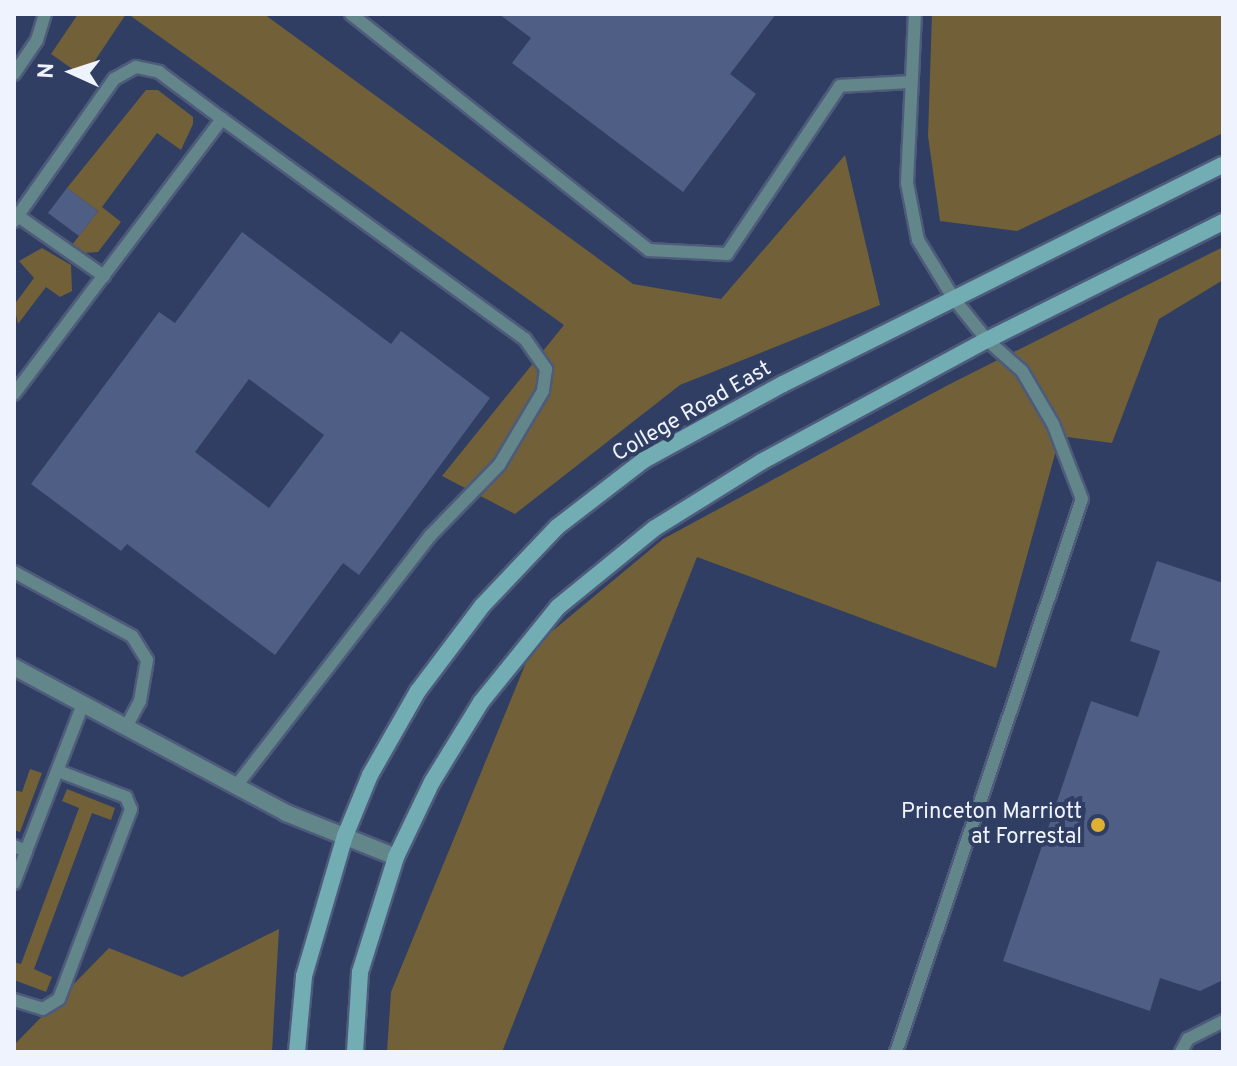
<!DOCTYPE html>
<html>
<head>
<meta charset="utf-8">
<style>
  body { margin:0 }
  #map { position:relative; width:1237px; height:1066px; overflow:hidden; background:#2f3e62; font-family:Overpass,sans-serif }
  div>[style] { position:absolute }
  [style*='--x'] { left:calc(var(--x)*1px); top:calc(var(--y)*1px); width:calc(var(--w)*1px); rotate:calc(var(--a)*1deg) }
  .green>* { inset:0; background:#726038 }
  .building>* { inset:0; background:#4e5e85 }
  .roads { filter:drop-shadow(2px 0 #4e5b7b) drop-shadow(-2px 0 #4e5b7b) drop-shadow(0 2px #4e5b7b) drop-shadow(0 -2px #4e5b7b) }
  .lane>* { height:12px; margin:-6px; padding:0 6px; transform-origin:6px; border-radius:6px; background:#63868a }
  .street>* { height:16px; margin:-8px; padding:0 8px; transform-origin:8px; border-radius:8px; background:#63868a }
  .secondary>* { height:16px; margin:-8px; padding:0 8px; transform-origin:8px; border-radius:8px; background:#73adb4 }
  .dots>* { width:22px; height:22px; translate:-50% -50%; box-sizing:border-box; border:4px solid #2f3e62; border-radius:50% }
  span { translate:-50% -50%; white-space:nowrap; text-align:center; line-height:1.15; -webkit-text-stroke:8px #2f3e62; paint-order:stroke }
  .street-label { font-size:22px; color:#eff3fd }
  .poi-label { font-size:22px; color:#eff3fd }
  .right { translate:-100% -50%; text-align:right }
  .frame { position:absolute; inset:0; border:16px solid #eff3fd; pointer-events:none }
  .north { position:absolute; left:32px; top:32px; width:80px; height:80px; -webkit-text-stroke:6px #2f3e62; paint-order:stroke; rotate:273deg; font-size:22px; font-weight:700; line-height:32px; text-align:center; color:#eff3fd }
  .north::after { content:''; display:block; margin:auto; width:28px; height:36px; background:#eff3fd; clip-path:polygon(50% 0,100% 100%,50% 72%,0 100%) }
</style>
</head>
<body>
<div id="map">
  <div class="green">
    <div style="clip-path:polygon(78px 14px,126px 14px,84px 77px,51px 54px)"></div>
    <div style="clip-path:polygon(128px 14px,264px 14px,633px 284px,721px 299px,845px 155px,880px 305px,680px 385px,515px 514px,442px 476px,564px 325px)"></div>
    <div style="clip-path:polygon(932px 14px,1223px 14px,1223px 133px,1017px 231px,940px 221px,928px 136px)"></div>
    <div style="clip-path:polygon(146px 90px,158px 90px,193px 117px,193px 124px,181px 150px,157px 133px,102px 207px,121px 222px,98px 252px,83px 253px,72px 245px,98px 211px,67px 188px)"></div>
    <div style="clip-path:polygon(1223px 247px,1223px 280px,1159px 319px,1112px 443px,1060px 436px,996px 668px,697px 557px,502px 1052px,387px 1052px,391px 992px,532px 648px,663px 539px,948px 385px)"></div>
    <div style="clip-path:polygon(42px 248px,71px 265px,72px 291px,60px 297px,46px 287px,18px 324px,14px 305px,34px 278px,19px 261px)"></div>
    <div style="clip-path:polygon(30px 769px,42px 773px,20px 832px,14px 830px,14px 790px,22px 792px)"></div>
    <div style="clip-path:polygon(67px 789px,115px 808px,111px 820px,92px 813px,34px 969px,52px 977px,46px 992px,14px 980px,14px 962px,21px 964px,79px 808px,62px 801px)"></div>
    <div style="clip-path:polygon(279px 929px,272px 1052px,14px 1052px,14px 1045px,109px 948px,182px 977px)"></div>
  </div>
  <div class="building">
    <div style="clip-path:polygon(499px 14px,776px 14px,730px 74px,756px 94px,683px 192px,512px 63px,531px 38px)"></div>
    <div style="clip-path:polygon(67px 188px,98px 211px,79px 236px,48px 213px)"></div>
    <div style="clip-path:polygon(evenodd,242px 232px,391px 344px,401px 331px,490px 398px,359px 575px,343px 563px,275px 655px,127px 544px,121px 551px,31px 484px,159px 312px,175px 323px,242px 232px,249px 379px,324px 435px,269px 508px,195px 452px,249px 379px)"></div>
    <div style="clip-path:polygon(1157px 561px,1223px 583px,1223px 980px,1200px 991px,1160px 978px,1150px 1011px,1003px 961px,1091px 701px,1138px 717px,1160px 651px,1130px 641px)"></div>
  </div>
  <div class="roads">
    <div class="lane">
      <div style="--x:351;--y:14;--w:380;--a:38.4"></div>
      <div style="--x:649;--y:250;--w:78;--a:2.9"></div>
      <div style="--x:727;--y:254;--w:202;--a:-56.1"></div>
      <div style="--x:840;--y:86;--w:69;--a:-3.3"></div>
      <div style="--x:14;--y:74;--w:41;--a:-55.9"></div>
      <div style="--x:37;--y:40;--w:27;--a:-73"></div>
      <div style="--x:18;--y:216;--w:105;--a:34.9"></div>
      <div style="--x:14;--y:221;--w:174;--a:-54.8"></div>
      <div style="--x:114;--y:79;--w:25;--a:-29"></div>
      <div style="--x:136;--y:67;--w:24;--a:12"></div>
      <div style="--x:159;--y:72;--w:79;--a:36.7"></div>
      <div style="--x:14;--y:394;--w:345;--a:-52.9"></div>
      <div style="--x:222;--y:119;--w:374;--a:36"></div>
      <div style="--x:525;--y:339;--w:37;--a:55"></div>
      <div style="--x:546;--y:369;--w:22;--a:98"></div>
      <div style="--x:543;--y:391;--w:86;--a:120.7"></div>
      <div style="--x:499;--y:465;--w:99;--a:134.2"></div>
      <div style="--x:430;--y:536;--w:316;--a:127.8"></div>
      <div style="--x:14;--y:572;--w:134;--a:28.5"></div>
      <div style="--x:132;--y:636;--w:28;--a:58"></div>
      <div style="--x:147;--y:660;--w:42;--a:99.7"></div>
      <div style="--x:140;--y:701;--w:30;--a:118"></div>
      <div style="--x:14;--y:846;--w:13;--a:23"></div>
      <div style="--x:26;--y:851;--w:158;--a:-68.8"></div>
      <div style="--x:14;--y:883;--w:34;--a:-69"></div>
      <div style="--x:14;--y:1000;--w:30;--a:17"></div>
      <div style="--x:43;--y:1009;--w:19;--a:-32"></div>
      <div style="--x:59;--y:999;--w:203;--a:-69.2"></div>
      <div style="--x:131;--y:809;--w:13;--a:-113"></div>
      <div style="--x:126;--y:797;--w:73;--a:-159.1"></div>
      <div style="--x:896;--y:1052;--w:583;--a:-71.41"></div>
      <div style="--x:1082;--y:499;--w:80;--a:-111.1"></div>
      <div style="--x:1053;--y:424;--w:61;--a:-120.3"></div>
      <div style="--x:1022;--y:371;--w:47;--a:-138.5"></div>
      <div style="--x:987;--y:340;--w:53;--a:-128.8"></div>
      <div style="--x:954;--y:299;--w:69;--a:-121.4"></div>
      <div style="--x:918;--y:240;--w:58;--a:-100.9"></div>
      <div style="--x:907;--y:183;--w:169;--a:-87.3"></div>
      <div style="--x:1181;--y:1052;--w:15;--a:-62"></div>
      <div style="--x:1188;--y:1039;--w:39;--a:-27"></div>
    </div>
    <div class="street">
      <div style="--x:14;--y:667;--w:309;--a:28.2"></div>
      <div style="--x:286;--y:813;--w:118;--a:21.8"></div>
    </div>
    <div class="secondary">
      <div style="--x:297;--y:1052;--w:76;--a:-84.7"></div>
      <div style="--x:304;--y:976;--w:146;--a:-73.7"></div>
      <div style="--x:345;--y:836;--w:66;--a:-67.7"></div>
      <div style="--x:370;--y:775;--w:97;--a:-60.3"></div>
      <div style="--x:418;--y:691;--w:106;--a:-53"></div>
      <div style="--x:482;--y:606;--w:109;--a:-46.5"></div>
      <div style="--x:557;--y:527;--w:110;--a:-37.6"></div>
      <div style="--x:644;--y:460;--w:158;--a:-28.7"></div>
      <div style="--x:783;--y:384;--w:491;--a:-26.5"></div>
      <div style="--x:355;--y:1052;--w:80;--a:-86.4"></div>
      <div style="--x:360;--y:972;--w:121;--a:-72.6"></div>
      <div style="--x:396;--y:857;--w:83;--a:-64.4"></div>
      <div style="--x:432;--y:782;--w:94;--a:-58.5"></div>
      <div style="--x:481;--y:702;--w:122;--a:-51"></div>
      <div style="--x:558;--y:607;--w:125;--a:-39.2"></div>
      <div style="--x:655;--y:528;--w:125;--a:-31.9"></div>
      <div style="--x:761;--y:462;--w:257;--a:-28.4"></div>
      <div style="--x:987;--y:340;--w:264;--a:-26.6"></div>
    </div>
  </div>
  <div class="dots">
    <div style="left:1098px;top:825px;background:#e0b034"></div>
  </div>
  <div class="street-label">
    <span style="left:692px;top:412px;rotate:-30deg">College Road East</span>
  </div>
  <div class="poi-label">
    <span class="right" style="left:1082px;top:825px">Princeton Marriott<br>at Forrestal</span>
  </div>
  <div class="frame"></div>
  <div class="north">N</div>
</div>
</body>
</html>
